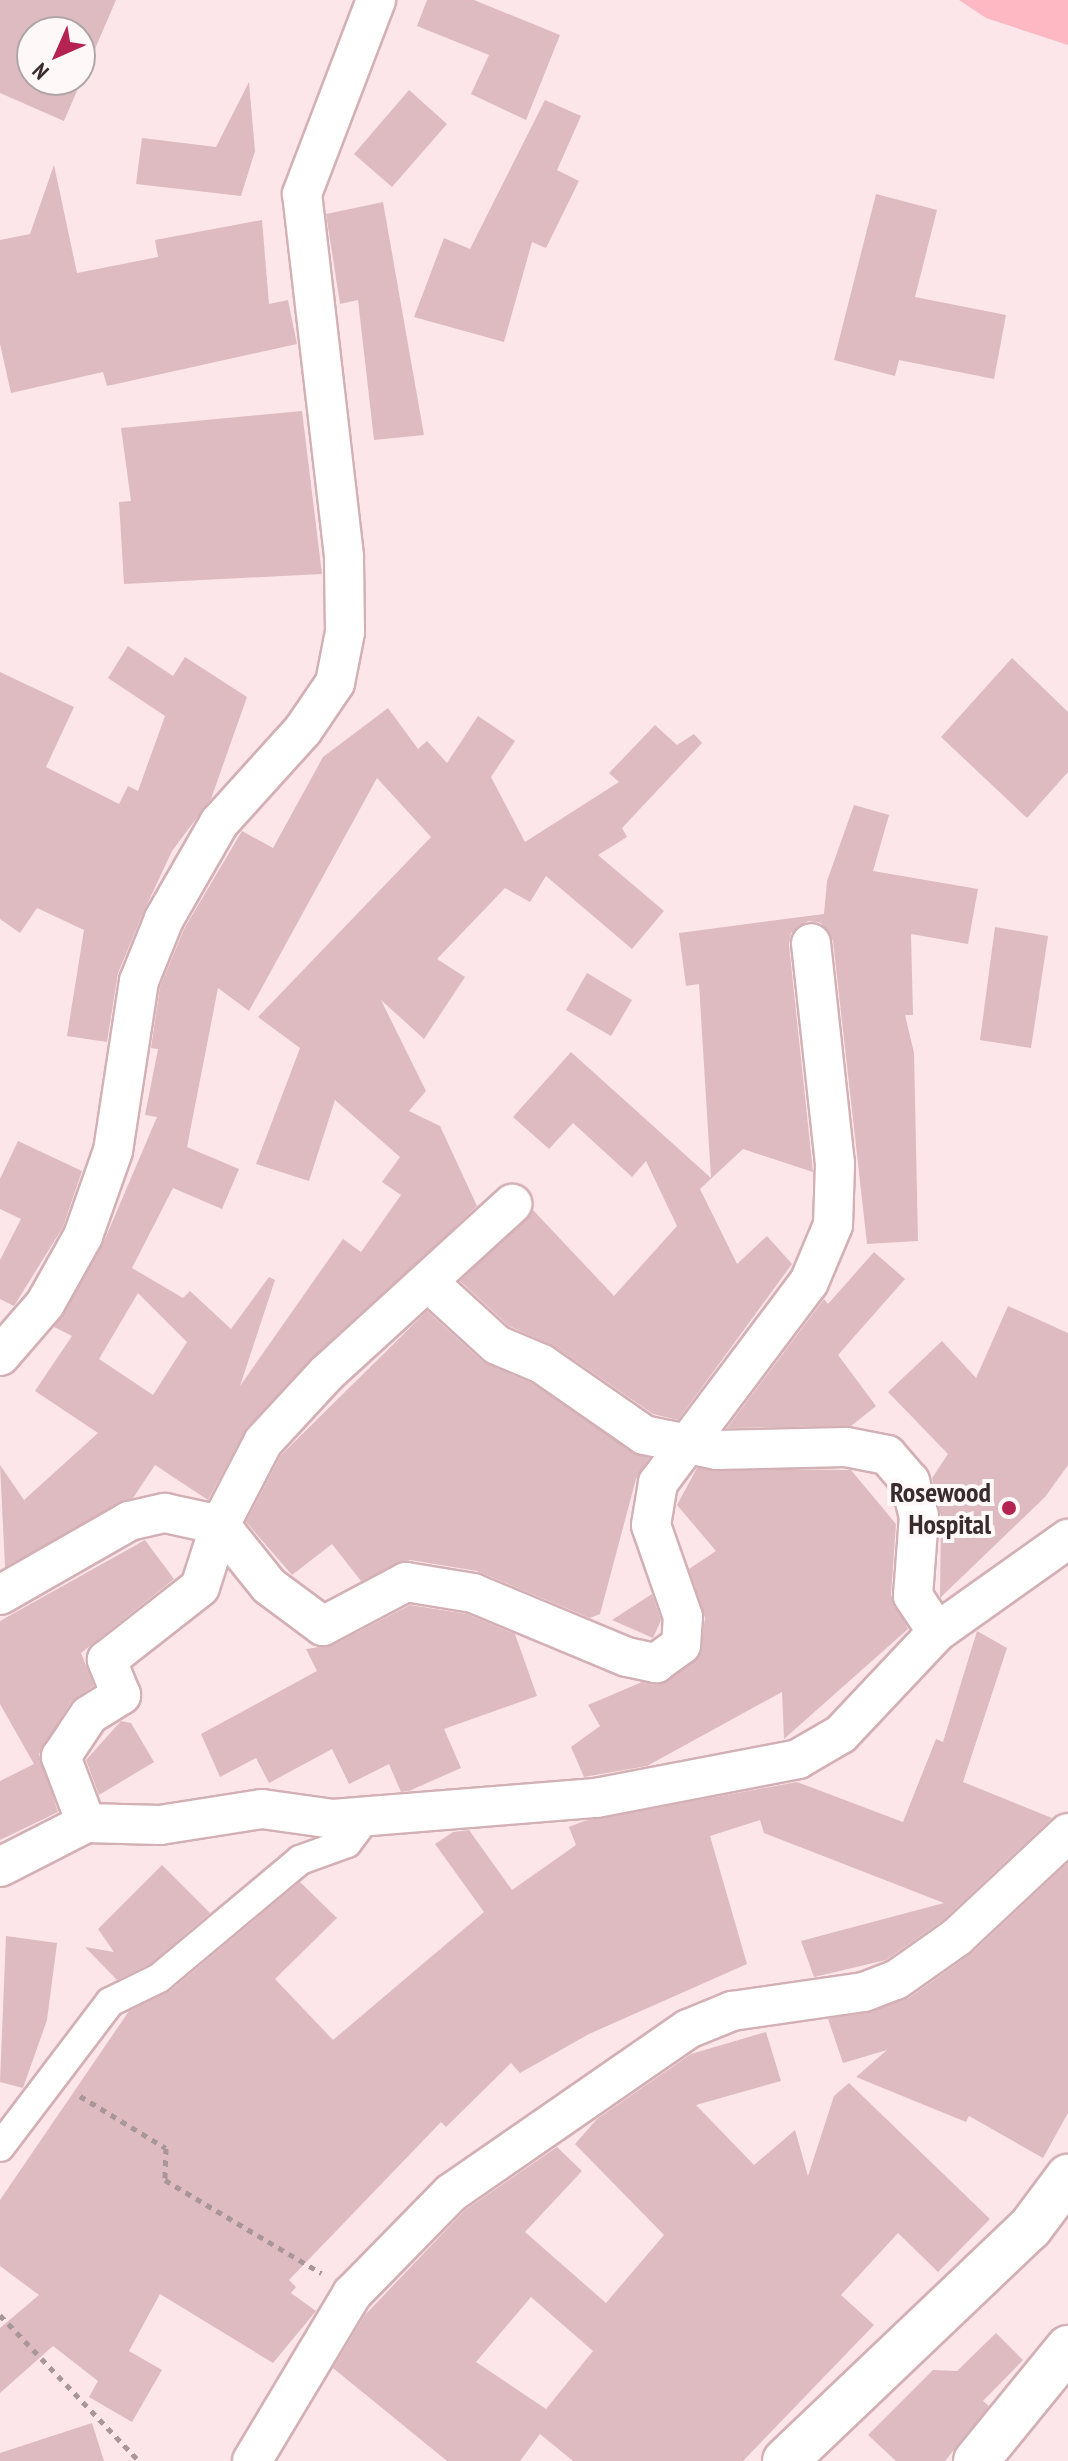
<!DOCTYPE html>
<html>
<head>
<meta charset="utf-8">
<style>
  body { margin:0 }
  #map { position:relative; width:1068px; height:2461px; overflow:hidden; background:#fce6e9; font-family:"PT Sans Narrow",sans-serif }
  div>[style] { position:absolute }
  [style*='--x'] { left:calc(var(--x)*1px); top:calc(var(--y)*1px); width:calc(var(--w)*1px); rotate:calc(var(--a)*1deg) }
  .green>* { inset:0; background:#fdb8c4 }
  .building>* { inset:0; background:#debbc0 }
  .path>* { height:5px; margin-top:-2.5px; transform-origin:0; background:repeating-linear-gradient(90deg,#a99699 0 6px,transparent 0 12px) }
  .roads { filter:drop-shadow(2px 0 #d3b0b5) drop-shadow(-2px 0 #d3b0b5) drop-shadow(0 2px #d3b0b5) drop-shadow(0 -2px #d3b0b5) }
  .pedestrian>* { height:28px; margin:-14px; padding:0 14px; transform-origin:14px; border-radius:14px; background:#fff }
  .minor>* { height:38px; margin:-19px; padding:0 19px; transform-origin:19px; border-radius:19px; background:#fff }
  .primary>* { height:44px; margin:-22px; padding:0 22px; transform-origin:22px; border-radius:22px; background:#fff }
  .dots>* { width:22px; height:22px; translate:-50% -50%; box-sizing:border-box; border:4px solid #fff8f9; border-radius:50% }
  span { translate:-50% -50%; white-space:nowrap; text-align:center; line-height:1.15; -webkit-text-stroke:8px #fff8f9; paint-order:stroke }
  .poi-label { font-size:28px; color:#3a2c2e; font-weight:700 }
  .right { translate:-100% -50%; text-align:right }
  .north { position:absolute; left:16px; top:16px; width:80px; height:80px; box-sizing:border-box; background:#fff8f9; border:2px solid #b0a6a8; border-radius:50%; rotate:225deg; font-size:22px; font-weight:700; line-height:32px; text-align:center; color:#3a2c2e }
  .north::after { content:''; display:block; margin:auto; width:28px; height:36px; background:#b42352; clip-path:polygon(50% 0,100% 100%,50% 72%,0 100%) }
</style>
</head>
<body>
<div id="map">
  <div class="green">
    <div style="clip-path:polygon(959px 0,1068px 0,1068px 45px,986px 18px)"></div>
  </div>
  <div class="building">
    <div style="clip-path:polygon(evenodd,0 0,116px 0,64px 121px,0 93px,0 0,32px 32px,80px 32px,80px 80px,32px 80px,32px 32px)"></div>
    <div style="clip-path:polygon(427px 0,474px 0,560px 35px,526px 120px,471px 94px,489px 55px,417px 26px)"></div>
    <div style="clip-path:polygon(249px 82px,255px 151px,241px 196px,136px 184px,142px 138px,216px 147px)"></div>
    <div style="clip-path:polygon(409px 90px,447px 124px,392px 187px,354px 154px)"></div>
    <div style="clip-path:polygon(545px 100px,581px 116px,557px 170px,579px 181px,546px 248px,532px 242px,504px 342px,414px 317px,444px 238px,470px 249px)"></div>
    <div style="clip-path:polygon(54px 165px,77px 273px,158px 257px,155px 240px,262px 220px,269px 304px,288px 300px,297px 344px,107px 386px,103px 372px,11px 393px,0 344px,0 240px,30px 234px)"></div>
    <div style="clip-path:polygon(876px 194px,937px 210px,915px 297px,1006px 315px,994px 379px,899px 360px,895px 376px,834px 360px)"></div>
    <div style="clip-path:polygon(383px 202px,424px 435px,374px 440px,358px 300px,340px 304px,326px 214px)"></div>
    <div style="clip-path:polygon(302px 411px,322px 574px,124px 584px,119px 502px,131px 501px,121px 428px)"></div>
    <div style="clip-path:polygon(128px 646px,173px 676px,185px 657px,247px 697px,211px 799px,172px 851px,144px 911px,118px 973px,107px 1042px,67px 1036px,84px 930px,37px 908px,20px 933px,0 919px,0 672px,74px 707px,46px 767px,119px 804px,128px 786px,138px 791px,165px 716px,108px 678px)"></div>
    <div style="clip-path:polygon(1012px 658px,1068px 712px,1068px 772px,1027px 818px,941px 737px)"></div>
    <div style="clip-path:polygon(evenodd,388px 708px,418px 749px,427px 741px,447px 763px,478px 716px,515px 741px,491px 777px,525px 842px,619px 782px,609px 773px,655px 725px,677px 745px,694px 734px,702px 743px,622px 828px,627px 837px,598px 855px,664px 911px,632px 949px,546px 876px,530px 902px,505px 888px,437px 959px,465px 977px,424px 1039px,381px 1000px,426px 1091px,409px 1111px,440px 1126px,477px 1206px,247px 1427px,208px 1500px,155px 1465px,133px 1498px,5px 1567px,0 1465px,24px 1500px,98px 1433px,35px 1391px,72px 1336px,54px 1327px,102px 1246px,157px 1117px,145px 1115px,158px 1049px,151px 1048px,160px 987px,184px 929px,242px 831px,273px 848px,323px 757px,388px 708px,377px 778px,431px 837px,258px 1017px,300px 1048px,256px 1164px,309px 1181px,335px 1100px,400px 1157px,382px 1182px,401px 1195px,361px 1252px,343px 1239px,240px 1386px,275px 1280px,269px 1277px,231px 1329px,190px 1291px,183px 1298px,132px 1268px,173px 1188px,222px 1209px,239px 1169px,187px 1147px,218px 988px,249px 1011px,377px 778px,388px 708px,138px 1293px,187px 1342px,153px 1395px,99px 1359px,138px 1293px)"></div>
    <div style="clip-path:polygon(854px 805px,889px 815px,873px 871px,978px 889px,968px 944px,911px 934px,913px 1015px,905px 1015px,914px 1053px,918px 1241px,867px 1244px,833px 941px,821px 923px,808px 921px,791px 933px,789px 945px,813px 1172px,743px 1149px,700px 1189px,737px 1264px,767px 1236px,792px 1264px,678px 1420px,653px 1414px,554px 1346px,509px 1326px,460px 1281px,533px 1210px,614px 1296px,677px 1226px,646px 1161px,632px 1177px,573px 1123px,549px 1149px,513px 1117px,571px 1052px,711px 1178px,699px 984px,686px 986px,679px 933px,824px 914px,827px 881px)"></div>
    <div style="clip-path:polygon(995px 927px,1048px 936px,1031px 1048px,980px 1040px)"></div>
    <div style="clip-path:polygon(587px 973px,632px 1000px,611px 1036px,566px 1010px)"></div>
    <div style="clip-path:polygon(18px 1141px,82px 1171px,63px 1227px,14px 1306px,0 1299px,0 1260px,21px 1219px,0 1209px,0 1179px)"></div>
    <div style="clip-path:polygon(874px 1252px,905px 1279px,838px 1355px,876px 1406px,851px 1426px,727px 1428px,824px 1299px,828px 1304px)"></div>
    <div style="clip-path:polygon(1008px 1306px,1068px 1333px,1068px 1465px,1045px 1497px,940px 1598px,941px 1517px,932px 1478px,948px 1454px,888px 1392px,942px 1341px,976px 1378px)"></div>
    <div style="clip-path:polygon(427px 1311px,483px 1362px,531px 1383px,649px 1458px,636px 1479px,600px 1614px,590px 1618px,477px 1571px,410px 1560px,361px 1581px,332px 1544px,292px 1575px,246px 1522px,281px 1455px)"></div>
    <div style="clip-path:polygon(697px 1468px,851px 1470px,896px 1524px,891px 1595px,908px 1629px,784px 1739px,782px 1692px,647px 1766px,584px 1777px,571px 1747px,600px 1726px,588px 1705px,642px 1682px,661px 1684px,700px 1655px,705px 1618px,689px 1569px,716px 1551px,677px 1505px)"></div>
    <div style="clip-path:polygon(145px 1540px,174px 1579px,81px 1653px,94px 1686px,71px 1702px,39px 1754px,58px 1812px,0 1840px,0 1781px,34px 1764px,0 1704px,0 1621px)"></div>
    <div style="clip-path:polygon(652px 1594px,661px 1620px,653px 1638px,612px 1620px)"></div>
    <div style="clip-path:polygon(410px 1605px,467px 1614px,515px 1634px,537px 1696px,444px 1729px,461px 1768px,409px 1791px,401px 1792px,389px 1764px,349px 1784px,332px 1749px,269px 1783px,256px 1758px,220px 1777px,201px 1734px,317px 1671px,306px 1649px,333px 1645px)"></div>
    <div style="clip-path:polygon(977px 1631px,1007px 1648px,963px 1782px,1052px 1818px,943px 1920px,886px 1960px,814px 1977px,801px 1941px,944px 1903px,764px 1833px,760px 1820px,710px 1836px,747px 1964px,589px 2034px,520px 2073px,511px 2063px,446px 2127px,441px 2122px,289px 2280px,296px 2287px,291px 2293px,316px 2311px,273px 2363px,160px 2294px,129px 2351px,162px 2370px,132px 2422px,89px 2397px,98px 2381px,53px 2346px,0 2393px,0 2328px,39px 2295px,0 2266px,0 2200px,129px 2011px,170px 1991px,300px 1882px,337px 1918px,275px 1979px,333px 2040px,484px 1912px,435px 1844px,453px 1832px,469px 1830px,512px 1890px,576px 1845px,569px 1827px,584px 1821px,797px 1782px,903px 1822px,936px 1739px,943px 1742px)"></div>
    <div style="clip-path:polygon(121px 1721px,131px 1723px,154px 1762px,99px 1795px,86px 1760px)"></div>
    <div style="clip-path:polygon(1068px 1863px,1068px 2113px,1043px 2158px,969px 2116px,966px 2122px,856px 2077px,887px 2050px,843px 2063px,828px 2019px,909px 1998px,972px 1953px)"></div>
    <div style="clip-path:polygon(162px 1865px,210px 1913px,150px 1964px,117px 1980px,85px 1947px,114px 1952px,98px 1929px)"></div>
    <div style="clip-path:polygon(6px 1936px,57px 1943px,47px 2020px,23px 2088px,0 2082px)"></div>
    <div style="clip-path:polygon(evenodd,766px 2032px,781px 2081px,696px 2105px,754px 2165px,795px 2130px,808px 2176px,834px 2096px,849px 2083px,990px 2219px,938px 2272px,898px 2233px,841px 2295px,874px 2325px,743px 2461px,573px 2461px,540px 2434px,520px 2461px,447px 2461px,333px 2368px,365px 2315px,465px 2210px,557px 2147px,582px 2171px,525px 2232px,606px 2303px,664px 2235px,575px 2144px,597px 2119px,691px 2054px,766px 2032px,531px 2297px,593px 2351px,546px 2409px,476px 2362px,531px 2297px)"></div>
    <div style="clip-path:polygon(996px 2333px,1023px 2360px,983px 2401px,989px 2406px,945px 2461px,896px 2461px,868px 2435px,933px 2370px,957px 2371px)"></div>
    <div style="clip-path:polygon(92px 2423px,104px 2461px,0 2461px,0 2453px)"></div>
  </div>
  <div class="path">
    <div style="--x:80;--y:2096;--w:100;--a:31.2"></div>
    <div style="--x:166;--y:2148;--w:32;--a:92"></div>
    <div style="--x:165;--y:2180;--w:182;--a:30.8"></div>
    <div style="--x:0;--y:2315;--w:202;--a:46.4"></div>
  </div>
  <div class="roads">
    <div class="pedestrian">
      <div style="--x:0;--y:2147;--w:182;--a:-52.8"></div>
      <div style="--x:110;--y:2002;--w:55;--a:-26.1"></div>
      <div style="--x:159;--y:1978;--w:184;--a:-39.9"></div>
      <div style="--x:300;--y:1860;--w:50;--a:-19.9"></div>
      <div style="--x:347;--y:1843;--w:34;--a:-53"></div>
    </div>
    <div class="minor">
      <div style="--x:428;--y:1282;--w:93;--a:42.4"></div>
      <div style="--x:497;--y:1345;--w:49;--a:22.9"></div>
      <div style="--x:542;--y:1364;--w:124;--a:34.8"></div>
      <div style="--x:644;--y:1435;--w:75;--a:11.6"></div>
      <div style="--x:717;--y:1450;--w:129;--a:-1.3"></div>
      <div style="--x:846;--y:1447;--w:42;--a:11"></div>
      <div style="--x:887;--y:1455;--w:35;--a:49"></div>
      <div style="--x:910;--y:1481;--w:36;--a:76"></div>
      <div style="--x:919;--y:1516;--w:80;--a:94.3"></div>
      <div style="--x:913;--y:1596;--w:43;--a:56.3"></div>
      <div style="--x:0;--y:1356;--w:69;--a:-49.1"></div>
      <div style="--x:45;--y:1304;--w:78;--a:-60.8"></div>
      <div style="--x:83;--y:1236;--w:90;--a:-70.6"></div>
      <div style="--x:113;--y:1151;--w:172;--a:-81.3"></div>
      <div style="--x:139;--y:981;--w:67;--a:-68"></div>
      <div style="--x:164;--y:919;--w:111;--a:-60.2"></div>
      <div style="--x:219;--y:823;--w:125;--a:-47.9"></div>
      <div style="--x:303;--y:730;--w:57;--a:-55.8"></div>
      <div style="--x:335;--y:683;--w:52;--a:-78.9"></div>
      <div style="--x:345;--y:632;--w:76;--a:-90.8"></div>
      <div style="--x:344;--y:556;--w:364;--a:-96.6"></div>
      <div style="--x:302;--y:194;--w:208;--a:-69.1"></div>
      <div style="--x:0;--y:1595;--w:149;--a:-29.8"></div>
      <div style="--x:129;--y:1521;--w:37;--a:-13"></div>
      <div style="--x:165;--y:1513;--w:56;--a:12.3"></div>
      <div style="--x:220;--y:1525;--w:78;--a:51.2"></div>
      <div style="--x:269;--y:1586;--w:67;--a:36.5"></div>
      <div style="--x:323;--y:1626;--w:94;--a:-27.9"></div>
      <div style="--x:406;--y:1582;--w:68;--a:9.3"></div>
      <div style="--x:473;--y:1593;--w:167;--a:22.6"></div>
      <div style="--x:627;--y:1657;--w:30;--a:12"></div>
      <div style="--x:656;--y:1663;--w:31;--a:-36"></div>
      <div style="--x:681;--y:1645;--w:28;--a:-86"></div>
      <div style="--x:683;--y:1617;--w:97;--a:-109.2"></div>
      <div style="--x:651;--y:1525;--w:43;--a:-80.5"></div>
      <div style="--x:658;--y:1483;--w:251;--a:-53.1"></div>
      <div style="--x:809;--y:1282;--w:62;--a:-67.2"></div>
      <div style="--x:833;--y:1225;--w:61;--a:-88.1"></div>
      <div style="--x:835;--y:1164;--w:222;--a:-96.2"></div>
      <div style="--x:86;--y:1823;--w:71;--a:-110.7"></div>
      <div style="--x:61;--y:1757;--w:50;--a:-56.3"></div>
      <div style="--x:89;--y:1715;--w:38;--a:-32"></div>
      <div style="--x:121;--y:1695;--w:38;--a:-112"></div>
      <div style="--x:107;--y:1660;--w:118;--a:-38.1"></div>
      <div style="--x:200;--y:1587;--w:65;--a:-72.1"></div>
      <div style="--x:220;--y:1525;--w:93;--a:-62.6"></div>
      <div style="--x:263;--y:1442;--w:94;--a:-47.2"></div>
      <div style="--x:327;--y:1373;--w:251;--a:-42.4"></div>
      <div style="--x:0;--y:1867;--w:97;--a:-27.1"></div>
      <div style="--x:86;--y:1823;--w:74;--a:1.5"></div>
      <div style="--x:160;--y:1825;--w:103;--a:-8.9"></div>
      <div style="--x:262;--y:1809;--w:72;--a:8"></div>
      <div style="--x:333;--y:1819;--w:264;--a:-4.6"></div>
      <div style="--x:596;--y:1798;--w:206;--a:-10.9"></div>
      <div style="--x:798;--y:1759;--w:50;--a:-30.2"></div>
      <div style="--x:841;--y:1734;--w:140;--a:-46.7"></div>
      <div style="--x:937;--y:1632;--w:161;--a:-35.4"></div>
      <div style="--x:252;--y:2461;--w:195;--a:-59.1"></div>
      <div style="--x:352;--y:2294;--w:141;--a:-45.6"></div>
      <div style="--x:451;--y:2193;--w:288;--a:-34.7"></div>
      <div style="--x:688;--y:2029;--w:48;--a:-22.2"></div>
      <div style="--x:732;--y:2011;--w:133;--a:-8.2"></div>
      <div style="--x:864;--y:1992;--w:34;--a:-21"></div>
      <div style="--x:896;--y:1980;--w:75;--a:-35.2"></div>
      <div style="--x:957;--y:1937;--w:152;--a:-43.1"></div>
    </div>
    <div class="primary">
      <div style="--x:785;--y:2461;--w:338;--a:-43.6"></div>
      <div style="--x:1030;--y:2228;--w:64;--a:-53.3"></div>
      <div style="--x:976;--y:2461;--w:146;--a:-50.8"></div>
    </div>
  </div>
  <div class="dots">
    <div style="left:1009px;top:1508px;background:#b42352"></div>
  </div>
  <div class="poi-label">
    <span class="right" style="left:991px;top:1508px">Rosewood<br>Hospital</span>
  </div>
  <div class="north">N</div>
</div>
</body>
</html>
